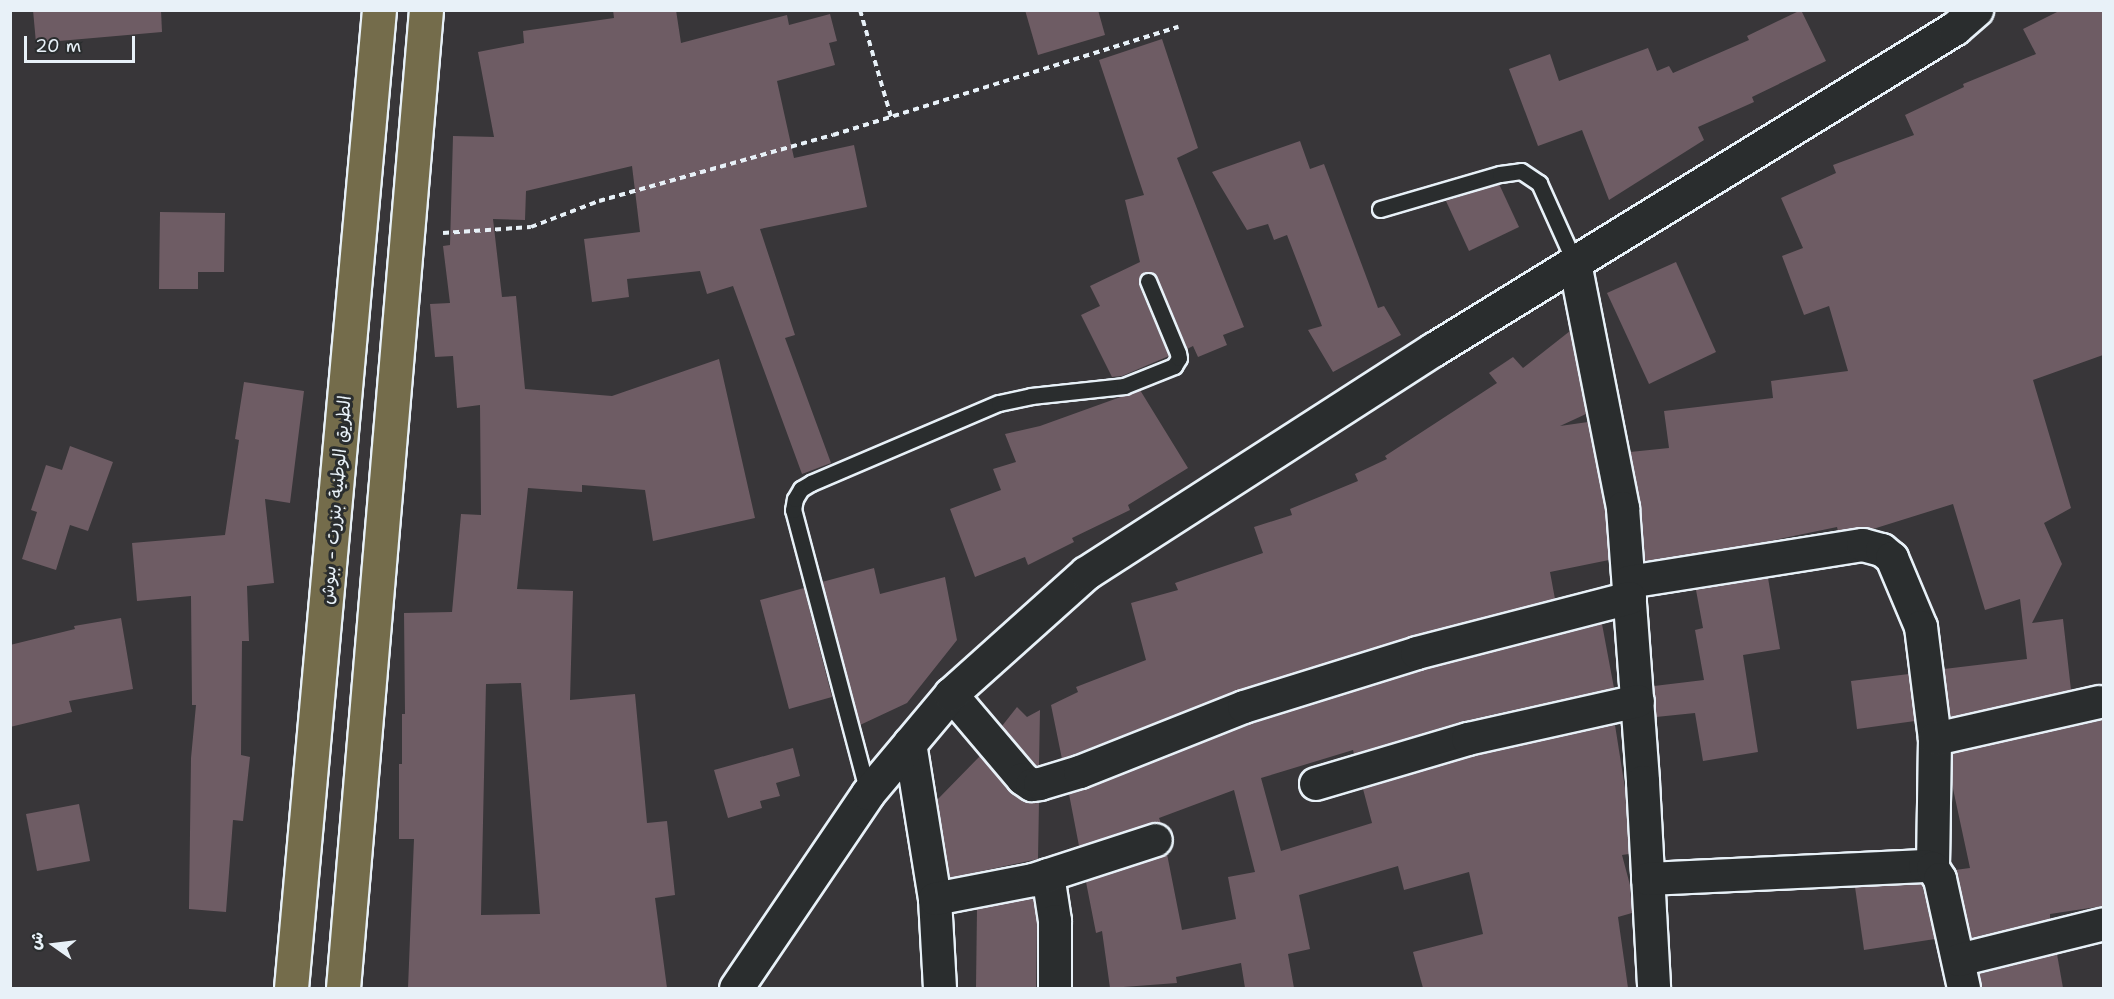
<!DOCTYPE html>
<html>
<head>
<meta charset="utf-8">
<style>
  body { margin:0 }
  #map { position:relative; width:2114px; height:999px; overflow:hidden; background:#383639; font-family:"Shantell Sans","Playpen Sans Arabic",sans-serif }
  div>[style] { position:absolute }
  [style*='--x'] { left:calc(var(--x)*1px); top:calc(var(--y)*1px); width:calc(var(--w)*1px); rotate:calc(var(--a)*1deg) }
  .building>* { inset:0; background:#6e5c64 }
  .path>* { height:4px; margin-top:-2px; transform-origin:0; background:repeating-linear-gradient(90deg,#e8f1f8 0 6px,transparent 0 10.5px) }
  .roads { filter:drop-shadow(2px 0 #e8f1f8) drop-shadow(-2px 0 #e8f1f8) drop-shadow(0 2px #e8f1f8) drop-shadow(0 -2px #e8f1f8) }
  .lane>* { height:15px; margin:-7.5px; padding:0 7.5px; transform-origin:7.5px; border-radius:7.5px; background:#2a2d2e }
  .street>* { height:32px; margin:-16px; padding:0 16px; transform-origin:16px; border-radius:16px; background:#2a2d2e }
  .secondary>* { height:33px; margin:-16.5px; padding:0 16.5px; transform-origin:16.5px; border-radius:16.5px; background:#2a2d2e }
  .primary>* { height:33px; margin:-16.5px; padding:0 16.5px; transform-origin:16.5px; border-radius:16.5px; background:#746c4b }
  span { translate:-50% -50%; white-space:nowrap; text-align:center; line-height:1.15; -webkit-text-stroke:6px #2a2d2e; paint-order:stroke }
  .street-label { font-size:18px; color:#e8f1f8 }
  .frame { position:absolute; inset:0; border:12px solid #e8f1f8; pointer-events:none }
  .north { position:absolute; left:24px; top:915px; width:60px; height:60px; -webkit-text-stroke:4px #2a2d2e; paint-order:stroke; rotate:284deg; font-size:16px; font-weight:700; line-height:24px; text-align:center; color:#e8f1f8 }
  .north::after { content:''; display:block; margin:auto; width:21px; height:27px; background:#e8f1f8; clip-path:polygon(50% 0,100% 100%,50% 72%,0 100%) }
  .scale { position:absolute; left:24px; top:36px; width:111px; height:27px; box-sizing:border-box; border:3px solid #e8f1f8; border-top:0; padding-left:8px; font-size:18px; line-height:21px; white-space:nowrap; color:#e8f1f8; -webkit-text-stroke:4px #2a2d2e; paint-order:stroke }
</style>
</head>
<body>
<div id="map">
  <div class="building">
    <div style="clip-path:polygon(33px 10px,161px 10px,162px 32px,36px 43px)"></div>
    <div style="clip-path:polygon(evenodd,613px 10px,676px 10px,681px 43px,787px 15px,789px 25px,830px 14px,837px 41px,829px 43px,835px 65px,777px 81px,794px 158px,854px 145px,867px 207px,760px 229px,795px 335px,785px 338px,831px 463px,802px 474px,733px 286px,707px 294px,700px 271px,627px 279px,629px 297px,592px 302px,584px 239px,640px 232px,632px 166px,526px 191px,525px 220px,493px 219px,502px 297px,516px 296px,525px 389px,612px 396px,719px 359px,755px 518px,653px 541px,645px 490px,582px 485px,582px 492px,528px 488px,517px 589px,573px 591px,570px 700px,635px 694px,647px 823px,667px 821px,675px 895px,655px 898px,667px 988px,408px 988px,414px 839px,399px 839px,399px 764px,402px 764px,402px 714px,405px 714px,404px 613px,452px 612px,461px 514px,481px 515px,480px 405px,457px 408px,453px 356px,435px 357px,430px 304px,450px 303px,443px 246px,450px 245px,453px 136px,494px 137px,478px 52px,524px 43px,523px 31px,614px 18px,613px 10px,521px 683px,540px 914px,481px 915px,486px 684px,521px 683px)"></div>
    <div style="clip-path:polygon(1025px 10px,1098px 10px,1105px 35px,1038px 55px)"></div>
    <div style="clip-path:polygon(1801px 10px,1826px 61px,1752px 97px,1754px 102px,1698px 127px,1704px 140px,1609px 200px,1582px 130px,1538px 146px,1509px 69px,1550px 54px,1559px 81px,1648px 48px,1657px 71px,1669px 66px,1673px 73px,1749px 40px,1747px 36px)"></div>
    <div style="clip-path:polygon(2061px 10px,2103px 10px,2103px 355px,2033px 380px,2071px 508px,2044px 523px,2062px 564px,2032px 623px,2063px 619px,2071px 690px,1950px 717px,1944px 669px,2027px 659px,2020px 599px,1985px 610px,1953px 504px,1873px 529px,1861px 527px,1838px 531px,1837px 527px,1765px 542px,1645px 561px,1641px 507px,1630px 452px,1669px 448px,1664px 411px,1773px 398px,1771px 381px,1848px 371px,1829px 306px,1804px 315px,1782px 256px,1803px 248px,1781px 198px,1836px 173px,1833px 165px,1914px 135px,1905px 115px,1964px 87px,1963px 84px,2036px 54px,2023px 29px)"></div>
    <div style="clip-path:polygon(1162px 39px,1198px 148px,1177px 158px,1244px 327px,1223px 335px,1227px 345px,1198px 357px,1193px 346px,1187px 349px,1157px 277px,1153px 273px,1145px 272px,1140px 276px,1139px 285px,1169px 356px,1122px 376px,1112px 377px,1081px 315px,1100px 306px,1090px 286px,1140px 262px,1125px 200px,1144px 195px,1099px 60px)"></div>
    <div style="clip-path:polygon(1300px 141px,1310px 169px,1324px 164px,1378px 308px,1384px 306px,1401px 335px,1333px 372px,1308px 330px,1322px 326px,1287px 235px,1274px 240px,1268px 224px,1247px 230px,1212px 172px)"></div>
    <div style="clip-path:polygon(1499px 184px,1519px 227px,1469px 251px,1446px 201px)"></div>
    <div style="clip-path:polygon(160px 212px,225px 213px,224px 272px,198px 272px,198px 289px,159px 289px)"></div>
    <div style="clip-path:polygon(1676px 262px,1716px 352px,1649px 384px,1607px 293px)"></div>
    <div style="clip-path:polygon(1570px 331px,1586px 414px,1560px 426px,1588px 422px,1605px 510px,1609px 560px,1550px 572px,1555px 599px,1412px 636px,1239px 690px,1062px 759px,1051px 705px,1078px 692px,1076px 687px,1146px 660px,1131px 603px,1178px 590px,1175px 583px,1263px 553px,1254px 527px,1292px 515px,1290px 509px,1358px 481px,1355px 474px,1387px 459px,1385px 456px,1497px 383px,1489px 373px,1513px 357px,1523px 368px)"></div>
    <div style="clip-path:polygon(244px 382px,304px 391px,290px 503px,265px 499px,274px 583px,247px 586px,249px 641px,242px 641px,241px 755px,250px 757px,243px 821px,233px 820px,226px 912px,189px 909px,191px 758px,196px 705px,192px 705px,191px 596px,137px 601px,132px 543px,225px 535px,239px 440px,235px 439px)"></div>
    <div style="clip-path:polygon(1140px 390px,1188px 468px,1128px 505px,1130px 510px,1072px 538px,1074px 542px,1028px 565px,1025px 557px,975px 577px,950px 509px,1001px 490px,993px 469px,1016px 462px,1005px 434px,1040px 426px)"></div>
    <div style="clip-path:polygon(70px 446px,113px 462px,88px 531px,70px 525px,56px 570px,22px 559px,37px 512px,31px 510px,46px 465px,62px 470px)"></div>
    <div style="clip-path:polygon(874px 568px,880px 594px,945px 577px,957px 640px,907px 703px,860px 725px,822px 582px)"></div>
    <div style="clip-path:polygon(1768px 578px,1780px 649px,1743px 655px,1758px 752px,1703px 761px,1695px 713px,1656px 717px,1654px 686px,1704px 680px,1695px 630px,1703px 628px,1696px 590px)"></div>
    <div style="clip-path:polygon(804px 588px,832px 697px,789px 709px,760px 600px)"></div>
    <div style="clip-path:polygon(121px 618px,133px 689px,69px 701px,72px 712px,10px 727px,10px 645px,75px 629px,74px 626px)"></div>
    <div style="clip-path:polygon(1602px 624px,1614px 688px,1464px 721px,1354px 754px,1353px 750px,1261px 778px,1281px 851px,1372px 823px,1363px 789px,1473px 756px,1615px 725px,1625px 788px,1629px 854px,1622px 855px,1630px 885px,1632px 913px,1618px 917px,1628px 988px,1423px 988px,1413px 952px,1483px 934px,1469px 872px,1404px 890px,1398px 866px,1299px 895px,1310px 949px,1288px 954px,1294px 988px,1245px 988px,1241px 963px,1176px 977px,1177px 983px,1110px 988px,1102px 931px,1096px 933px,1086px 882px,1167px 854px,1182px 930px,1236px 919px,1228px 877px,1255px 872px,1234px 790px,1159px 818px,1161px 823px,1150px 823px,1079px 846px,1069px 794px,1250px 724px,1422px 670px)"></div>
    <div style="clip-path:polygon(1909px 674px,1915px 721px,1857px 729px,1851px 681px)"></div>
    <div style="clip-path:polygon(1017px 707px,1027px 717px,1040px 710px,1039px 765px,1035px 765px,1002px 726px)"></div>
    <div style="clip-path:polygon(2103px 720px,2103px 906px,2050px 914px,2050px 919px,1971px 938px,1955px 870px,1970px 868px,1952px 784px,1953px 753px)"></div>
    <div style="clip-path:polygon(793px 748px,800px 776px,776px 783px,780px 796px,760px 801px,762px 808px,728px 818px,714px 770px)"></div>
    <div style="clip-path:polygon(980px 756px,1013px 794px,1023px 800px,1039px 802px,1038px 859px,950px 878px,937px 800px)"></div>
    <div style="clip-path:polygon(79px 804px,90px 861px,37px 871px,26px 814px)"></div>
    <div style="clip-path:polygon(1922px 884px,1935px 939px,1864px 950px,1855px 887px)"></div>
    <div style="clip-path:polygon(1033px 898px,1037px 922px,1036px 988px,976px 987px,977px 909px)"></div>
    <div style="clip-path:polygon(2057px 954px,2063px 988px,1981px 988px,1979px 974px)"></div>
  </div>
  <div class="path">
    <div style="--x:860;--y:10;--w:111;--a:73.8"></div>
    <div style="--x:443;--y:233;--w:88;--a:-3.9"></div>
    <div style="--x:531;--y:227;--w:73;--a:-20.9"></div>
    <div style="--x:599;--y:201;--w:243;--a:-15.8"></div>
    <div style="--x:833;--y:135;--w:362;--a:-17.4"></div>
  </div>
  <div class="roads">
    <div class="lane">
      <div style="--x:1380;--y:209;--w:125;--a:-16.3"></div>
      <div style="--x:1500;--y:174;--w:21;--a:-8"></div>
      <div style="--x:1521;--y:171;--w:22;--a:34"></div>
      <div style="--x:1539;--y:183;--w:88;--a:65.8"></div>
      <div style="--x:868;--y:793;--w:293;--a:-104.8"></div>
      <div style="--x:793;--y:510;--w:11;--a:-80"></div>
      <div style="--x:795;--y:499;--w:12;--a:-59"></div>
      <div style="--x:801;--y:489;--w:12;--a:-31"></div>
      <div style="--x:811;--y:483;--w:204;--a:-23.1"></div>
      <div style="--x:999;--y:403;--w:33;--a:-12"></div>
      <div style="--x:1031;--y:396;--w:94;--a:-6.1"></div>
      <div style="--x:1124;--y:386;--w:54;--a:-21.8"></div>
      <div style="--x:1174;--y:366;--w:9;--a:-58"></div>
      <div style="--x:1179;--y:358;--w:5;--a:-101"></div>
      <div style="--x:1178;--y:353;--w:78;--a:-112.6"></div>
    </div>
    <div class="street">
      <div style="--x:1575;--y:263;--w:250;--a:78.9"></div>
      <div style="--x:1623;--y:508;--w:275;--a:85.8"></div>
      <div style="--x:1643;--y:782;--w:206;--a:86.9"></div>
      <div style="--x:1629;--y:582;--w:237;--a:-9"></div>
      <div style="--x:1863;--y:545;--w:20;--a:15"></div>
      <div style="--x:1882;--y:550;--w:13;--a:39"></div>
      <div style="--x:1892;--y:558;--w:75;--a:67.2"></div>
      <div style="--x:1921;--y:627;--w:113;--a:82.9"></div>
      <div style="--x:1935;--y:739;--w:129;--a:90.9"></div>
      <div style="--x:951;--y:694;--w:111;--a:49.7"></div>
      <div style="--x:1023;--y:779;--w:11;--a:34"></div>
      <div style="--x:1032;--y:785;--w:8;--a:-7"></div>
      <div style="--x:1040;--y:784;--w:42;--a:-16.7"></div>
      <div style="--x:1080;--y:772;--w:176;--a:-21.6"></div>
      <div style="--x:1244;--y:707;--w:181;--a:-17.3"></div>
      <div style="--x:1417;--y:653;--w:220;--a:-14.5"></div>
      <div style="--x:1935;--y:739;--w:168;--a:-12.7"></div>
      <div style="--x:910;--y:743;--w:158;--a:80.9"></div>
      <div style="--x:935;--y:899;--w:89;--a:86.8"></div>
      <div style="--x:1316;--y:784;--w:159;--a:-16.5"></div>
      <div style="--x:1468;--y:739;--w:174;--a:-12.6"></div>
      <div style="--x:1048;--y:875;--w:47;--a:81.3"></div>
      <div style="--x:1055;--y:921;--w:67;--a:90"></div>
      <div style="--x:1648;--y:879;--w:277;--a:-2.7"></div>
      <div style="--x:1925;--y:866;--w:8;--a:14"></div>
      <div style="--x:1933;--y:868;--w:13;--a:58"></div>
      <div style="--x:1940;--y:879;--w:112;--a:77.6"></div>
      <div style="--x:935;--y:899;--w:100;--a:-11"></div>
      <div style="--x:1033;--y:880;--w:129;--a:-18"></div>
      <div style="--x:1959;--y:960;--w:149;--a:-13.9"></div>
    </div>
    <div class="secondary">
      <div style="--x:736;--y:988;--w:235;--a:-55.9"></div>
      <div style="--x:868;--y:793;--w:129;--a:-50"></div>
      <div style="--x:951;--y:694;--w:181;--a:-41.9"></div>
      <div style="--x:1086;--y:573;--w:414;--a:-32.8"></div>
      <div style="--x:1434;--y:349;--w:612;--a:-31.64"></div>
      <div style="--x:1955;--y:28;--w:28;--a:-41"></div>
    </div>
    <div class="primary">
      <div style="--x:291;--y:988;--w:982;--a:-84.86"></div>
      <div style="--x:343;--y:988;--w:982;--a:-85.15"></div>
    </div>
  </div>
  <div class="street-label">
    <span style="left:336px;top:500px;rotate:-85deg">الطريق الوطنية بنزرت - ببوش</span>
  </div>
  <div class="frame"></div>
  <div class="north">ش</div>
  <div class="scale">20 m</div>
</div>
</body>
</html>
